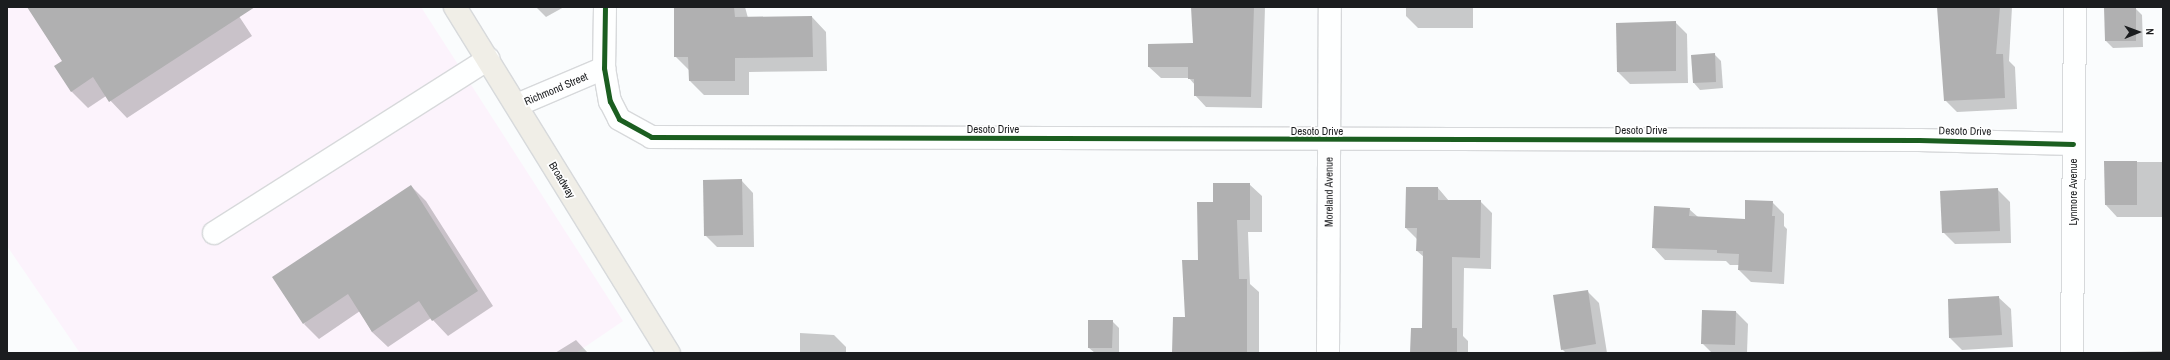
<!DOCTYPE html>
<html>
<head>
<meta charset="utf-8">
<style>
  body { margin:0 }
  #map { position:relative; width:2170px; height:360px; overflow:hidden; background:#fafcfd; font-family:"Archivo Narrow",sans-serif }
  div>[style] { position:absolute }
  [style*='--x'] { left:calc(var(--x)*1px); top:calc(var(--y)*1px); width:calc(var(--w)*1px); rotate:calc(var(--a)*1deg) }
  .industrial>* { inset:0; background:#fcf3fc }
  .shadow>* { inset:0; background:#0003 }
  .building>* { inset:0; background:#b0b0b1 }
  .roads { filter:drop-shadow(1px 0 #d7d9db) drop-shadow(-1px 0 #d7d9db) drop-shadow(0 1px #d7d9db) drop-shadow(0 -1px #d7d9db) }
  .minor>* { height:22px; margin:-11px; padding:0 11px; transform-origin:11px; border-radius:11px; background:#feffff }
  .major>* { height:22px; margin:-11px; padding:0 11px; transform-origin:11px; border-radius:11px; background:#f0eee7 }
  .cycleway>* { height:5px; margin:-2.5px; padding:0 2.5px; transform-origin:2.5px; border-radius:2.5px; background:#1b5e20 }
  span { translate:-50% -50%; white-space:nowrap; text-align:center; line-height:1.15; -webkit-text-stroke:3.5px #fff; paint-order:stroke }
  .street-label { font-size:11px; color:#1b1d1f }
  .frame { position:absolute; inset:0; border:8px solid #1b1d1f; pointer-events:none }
  .north { position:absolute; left:2118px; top:12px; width:40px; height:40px; -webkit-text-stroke:3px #fff; paint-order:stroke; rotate:89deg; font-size:11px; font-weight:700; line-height:16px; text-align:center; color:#1b1d1f }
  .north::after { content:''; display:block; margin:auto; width:14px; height:18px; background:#1b1d1f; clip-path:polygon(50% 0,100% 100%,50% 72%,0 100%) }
</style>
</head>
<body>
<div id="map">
  <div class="industrial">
    <div style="clip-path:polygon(7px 7px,421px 7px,623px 321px,576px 353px,80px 353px,7px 246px)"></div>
  </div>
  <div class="shadow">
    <div style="clip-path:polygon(28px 7px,233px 7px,252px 36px,127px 118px,106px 96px,88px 108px,71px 91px,63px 62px)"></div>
    <div style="clip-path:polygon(536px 7px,564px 7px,546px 17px)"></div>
    <div style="clip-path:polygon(675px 7px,745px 7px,748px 18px,812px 17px,826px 32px,827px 71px,749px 72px,749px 95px,704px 95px,690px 81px,690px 71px,675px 56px)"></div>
    <div style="clip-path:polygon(1192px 7px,1265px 7px,1262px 108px,1206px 107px,1195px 95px,1195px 85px,1189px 78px,1161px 78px,1149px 67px,1194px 44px)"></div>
    <div style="clip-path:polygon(1406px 7px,1473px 7px,1473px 28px,1418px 28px,1406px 16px)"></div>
    <div style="clip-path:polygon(1938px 7px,2012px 7px,2009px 61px,2015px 67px,2017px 109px,1957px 112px,1945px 100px)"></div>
    <div style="clip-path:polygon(2135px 8px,2142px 15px,2143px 47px,2113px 48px,2106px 41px)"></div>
    <div style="clip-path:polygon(1675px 22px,1687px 34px,1688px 83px,1630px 84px,1618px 72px,1617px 24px)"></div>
    <div style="clip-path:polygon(1714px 54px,1721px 61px,1723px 88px,1700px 90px,1694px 83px)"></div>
    <div style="clip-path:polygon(2105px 162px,2163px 162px,2163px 217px,2117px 217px,2106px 205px)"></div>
    <div style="clip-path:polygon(741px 180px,753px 193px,754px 247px,717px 247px,705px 235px)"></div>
    <div style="clip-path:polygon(1249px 184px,1262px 196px,1262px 232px,1248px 232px,1250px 284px,1259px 292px,1259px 353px,1173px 353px,1186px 318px,1214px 203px)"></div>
    <div style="clip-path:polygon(411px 186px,426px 201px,493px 306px,448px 336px,431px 318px,388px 347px,372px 332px,360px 311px,319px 339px,304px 324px)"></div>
    <div style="clip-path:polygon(1438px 188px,1449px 201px,1480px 201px,1492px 213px,1491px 269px,1464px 268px,1463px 336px,1468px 341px,1468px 353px,1411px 353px,1423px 329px,1424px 257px,1417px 251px,1418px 240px,1406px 228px)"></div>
    <div style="clip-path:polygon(1998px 190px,2010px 202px,2011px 243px,1955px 244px,1943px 232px)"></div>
    <div style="clip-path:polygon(1772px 202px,1784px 214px,1784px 226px,1787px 229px,1784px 284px,1751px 282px,1739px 270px,1739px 265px,1730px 265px,1726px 261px,1665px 260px,1653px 247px,1689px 209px,1698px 217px,1746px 220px)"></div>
    <div style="clip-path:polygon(1587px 291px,1599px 303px,1607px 353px,1566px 353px,1562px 349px)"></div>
    <div style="clip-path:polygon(1998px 297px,2011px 309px,2013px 347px,1962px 350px,1950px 338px)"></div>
    <div style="clip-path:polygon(1736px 312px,1748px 324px,1747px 353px,1712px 353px,1702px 343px)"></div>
    <div style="clip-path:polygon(1112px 321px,1119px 328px,1119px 353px,1095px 353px,1089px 348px)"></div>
    <div style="clip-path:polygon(800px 333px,834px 335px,846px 347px,846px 353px,800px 353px)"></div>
    <div style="clip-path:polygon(576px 340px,588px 353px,555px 353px)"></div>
    <div style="clip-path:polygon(2163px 351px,2163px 353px,2121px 353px,2121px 352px)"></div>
  </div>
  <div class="building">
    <div style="clip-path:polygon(27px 7px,255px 7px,109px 102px,93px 77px,71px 92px,54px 66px,62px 61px)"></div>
    <div style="clip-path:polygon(674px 7px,734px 7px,735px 17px,812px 16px,813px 57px,735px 58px,735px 81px,689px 81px,688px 57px,674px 57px)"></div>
    <div style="clip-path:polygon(1191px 7px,1254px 7px,1251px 97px,1194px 96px,1194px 79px,1188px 79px,1188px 67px,1148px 67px,1148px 44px,1193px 43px)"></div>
    <div style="clip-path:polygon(1937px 7px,2000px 7px,1996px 54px,2003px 54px,2005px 98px,1944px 101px)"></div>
    <div style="clip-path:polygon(2104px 7px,2136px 7px,2136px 41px,2105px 41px)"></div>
    <div style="clip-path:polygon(1676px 21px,1676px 71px,1617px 72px,1616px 23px)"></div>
    <div style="clip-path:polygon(1715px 53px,1716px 82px,1693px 83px,1691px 55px)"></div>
    <div style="clip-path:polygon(2104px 161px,2137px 161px,2137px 205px,2105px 205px)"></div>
    <div style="clip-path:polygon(742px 179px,743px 235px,704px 236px,703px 180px)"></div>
    <div style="clip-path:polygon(1213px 183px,1250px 183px,1250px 220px,1237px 220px,1239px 279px,1247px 279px,1247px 353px,1172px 353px,1173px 317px,1185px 317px,1182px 260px,1198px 260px,1197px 202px,1213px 202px)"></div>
    <div style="clip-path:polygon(411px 185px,478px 291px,432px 321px,419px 301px,372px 332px,348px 294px,303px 324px,272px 277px)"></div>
    <div style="clip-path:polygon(1406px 187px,1438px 187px,1438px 200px,1481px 200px,1480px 258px,1452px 257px,1452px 328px,1457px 328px,1457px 353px,1410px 353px,1411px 328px,1422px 328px,1423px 251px,1416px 251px,1417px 228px,1405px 228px)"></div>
    <div style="clip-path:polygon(1998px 188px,2000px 231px,1942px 233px,1940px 191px)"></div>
    <div style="clip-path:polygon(1745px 200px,1773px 201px,1772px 216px,1775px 216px,1772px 272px,1738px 270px,1739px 254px,1717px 253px,1717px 250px,1652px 248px,1654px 206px,1690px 208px,1689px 216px,1745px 219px)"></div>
    <div style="clip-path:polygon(1588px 290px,1596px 344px,1561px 350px,1553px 295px)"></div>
    <div style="clip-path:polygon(1999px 296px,2002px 335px,1949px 338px,1948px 299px)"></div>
    <div style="clip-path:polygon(1702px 310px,1736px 311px,1735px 345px,1701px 344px)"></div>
    <div style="clip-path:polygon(1088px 320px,1113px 320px,1112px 348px,1088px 348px)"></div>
  </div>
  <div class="roads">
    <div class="minor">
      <div style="--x:605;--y:7;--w:61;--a:90.9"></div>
      <div style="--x:604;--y:68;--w:34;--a:80"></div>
      <div style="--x:610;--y:101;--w:20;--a:63"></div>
      <div style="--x:619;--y:119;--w:37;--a:29"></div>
      <div style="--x:651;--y:137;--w:1268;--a:0.14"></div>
      <div style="--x:1919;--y:140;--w:154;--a:1.5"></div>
      <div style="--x:517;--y:105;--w:95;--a:-23"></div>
      <div style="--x:214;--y:233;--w:325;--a:-32.4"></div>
      <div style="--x:1328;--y:353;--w:346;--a:-89.7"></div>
      <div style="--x:2072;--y:353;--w:346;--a:-89.5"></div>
    </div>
    <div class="major">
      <div style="--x:455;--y:7;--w:407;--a:58.3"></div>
    </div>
  </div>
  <div class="cycleway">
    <div style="--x:605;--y:7;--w:61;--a:90.9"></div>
    <div style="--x:604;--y:68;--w:34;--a:80"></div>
    <div style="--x:610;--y:101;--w:20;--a:63"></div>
    <div style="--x:619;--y:119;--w:37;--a:29"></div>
    <div style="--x:651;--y:137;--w:1268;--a:0.14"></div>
    <div style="--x:1919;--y:140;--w:154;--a:1.5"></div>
  </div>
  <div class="street-label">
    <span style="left:556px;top:89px;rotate:-23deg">Richmond Street</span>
    <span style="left:993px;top:129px">Desoto Drive</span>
    <span style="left:1641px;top:130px">Desoto Drive</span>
    <span style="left:1317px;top:131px">Desoto Drive</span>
    <span style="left:1965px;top:131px;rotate:1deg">Desoto Drive</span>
    <span style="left:562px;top:180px;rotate:59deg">Broadway</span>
    <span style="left:1329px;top:192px;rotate:-90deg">Moreland Avenue</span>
    <span style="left:2073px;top:192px;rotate:-90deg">Lynmore Avenue</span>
  </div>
  <div class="frame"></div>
  <div class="north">N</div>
</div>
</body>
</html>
